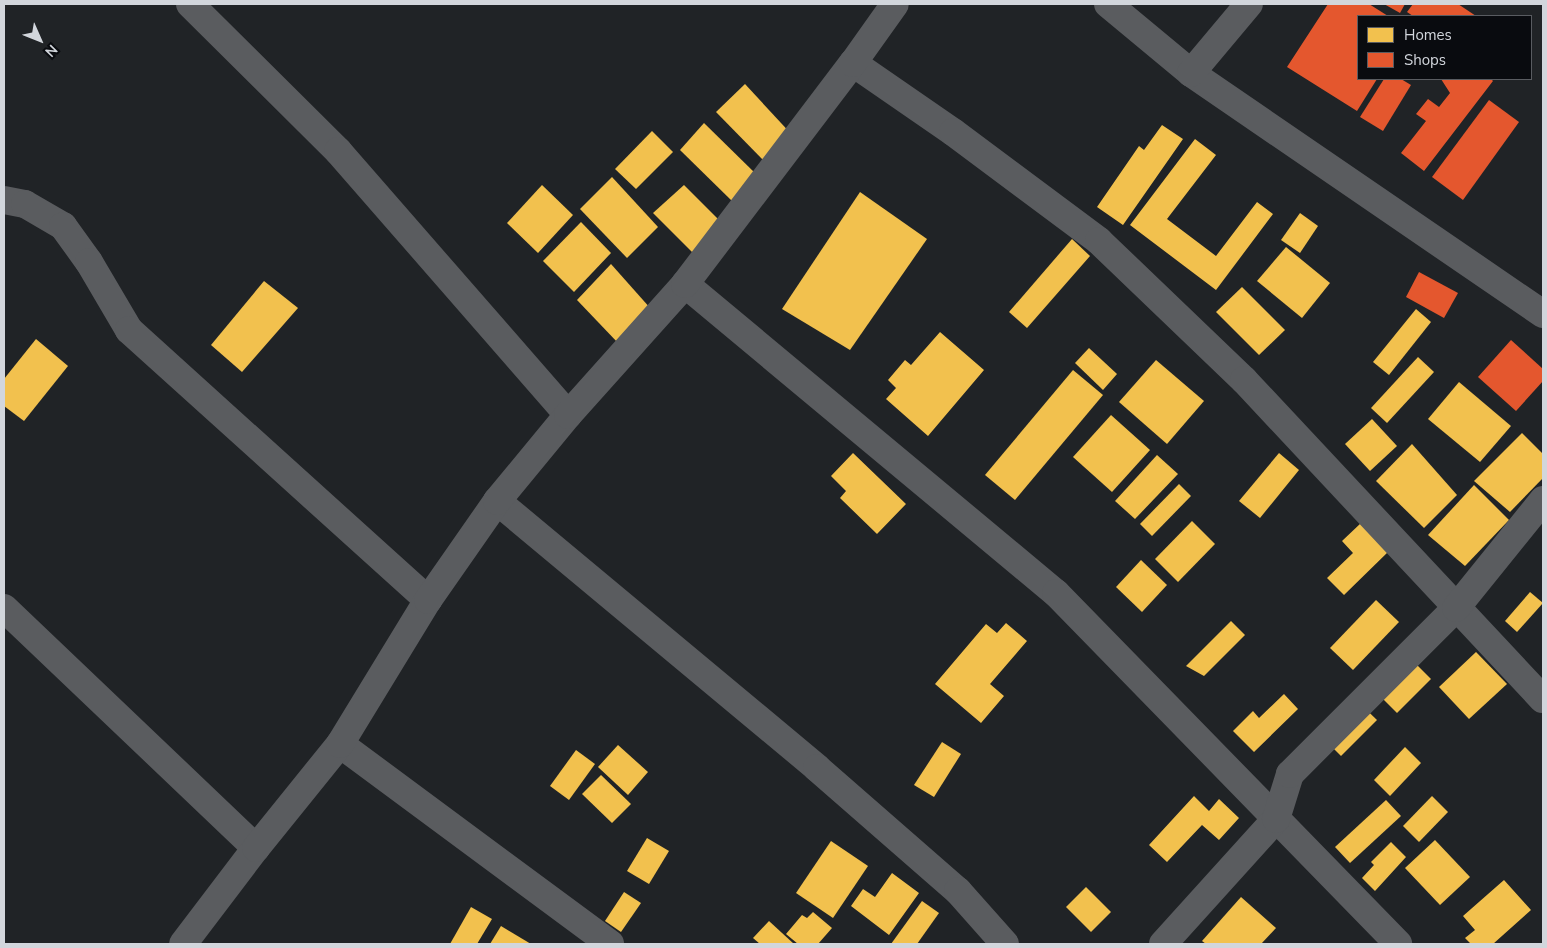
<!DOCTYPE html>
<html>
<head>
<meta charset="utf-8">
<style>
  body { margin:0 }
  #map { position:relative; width:1547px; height:948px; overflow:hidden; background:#202326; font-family:"Nunito Sans",sans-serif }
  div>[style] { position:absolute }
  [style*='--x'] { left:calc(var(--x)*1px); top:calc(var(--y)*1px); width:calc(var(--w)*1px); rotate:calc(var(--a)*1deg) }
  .homes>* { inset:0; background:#f2c14e }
  .shops>* { inset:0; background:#e4572e }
  .street>* { height:28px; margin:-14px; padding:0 14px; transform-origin:14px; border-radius:14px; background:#5a5c5f }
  span { translate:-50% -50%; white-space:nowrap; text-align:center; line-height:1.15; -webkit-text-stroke:5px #090b0f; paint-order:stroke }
  .frame { position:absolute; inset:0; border:5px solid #d2d6dc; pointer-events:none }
  .legend { position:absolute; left:1357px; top:15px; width:175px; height:65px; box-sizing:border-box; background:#090b0f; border:1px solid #595c61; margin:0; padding:6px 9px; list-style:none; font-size:15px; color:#d2d6dc }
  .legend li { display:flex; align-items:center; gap:10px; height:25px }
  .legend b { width:25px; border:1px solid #595c61 }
  .north { position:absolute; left:15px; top:15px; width:50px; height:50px; -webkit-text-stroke:4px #090b0f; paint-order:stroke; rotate:134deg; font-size:14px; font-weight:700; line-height:20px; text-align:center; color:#d2d6dc }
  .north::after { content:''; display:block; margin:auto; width:18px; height:22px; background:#d2d6dc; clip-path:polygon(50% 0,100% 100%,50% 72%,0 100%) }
</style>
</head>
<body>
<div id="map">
  <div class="homes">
    <div style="clip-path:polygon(745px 84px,794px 137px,766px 163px,716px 112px)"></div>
    <div style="clip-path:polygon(704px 123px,757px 175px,732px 201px,680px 150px)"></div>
    <div style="clip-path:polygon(1162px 125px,1183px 139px,1123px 225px,1097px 207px,1139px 146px,1144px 150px)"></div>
    <div style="clip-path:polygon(652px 131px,673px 152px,636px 189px,615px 169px)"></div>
    <div style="clip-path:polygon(1195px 139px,1216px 155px,1167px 219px,1216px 256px,1257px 202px,1273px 214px,1216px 290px,1130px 225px)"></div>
    <div style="clip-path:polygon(612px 177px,658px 227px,627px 258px,580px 209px)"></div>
    <div style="clip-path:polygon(542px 185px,573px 215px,538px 253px,507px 223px)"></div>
    <div style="clip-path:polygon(684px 185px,724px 225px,695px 255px,653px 213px)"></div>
    <div style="clip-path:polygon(860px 192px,927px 239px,850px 350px,782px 309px)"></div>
    <div style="clip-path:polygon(1300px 213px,1318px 226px,1300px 253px,1281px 240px)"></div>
    <div style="clip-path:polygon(581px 222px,611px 253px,574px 292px,543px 261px)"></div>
    <div style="clip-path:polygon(1072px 239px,1090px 256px,1027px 328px,1009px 312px)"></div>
    <div style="clip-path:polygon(1286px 247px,1330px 283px,1302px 318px,1257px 281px)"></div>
    <div style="clip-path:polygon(611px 264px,651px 309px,619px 344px,577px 300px)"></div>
    <div style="clip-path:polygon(264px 281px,298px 308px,242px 372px,211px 345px)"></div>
    <div style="clip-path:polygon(1242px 287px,1285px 330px,1259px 355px,1216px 312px)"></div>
    <div style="clip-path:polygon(1416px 309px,1431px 322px,1389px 375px,1373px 362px)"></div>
    <div style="clip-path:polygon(940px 332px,984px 370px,928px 436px,886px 399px,896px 388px,888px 380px,905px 360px,911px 365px)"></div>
    <div style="clip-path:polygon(36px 339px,68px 366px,24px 421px,4px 406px,4px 379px)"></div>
    <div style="clip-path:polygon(1089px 348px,1117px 374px,1103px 390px,1075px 363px)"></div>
    <div style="clip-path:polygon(1418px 357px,1434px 372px,1387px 423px,1371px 408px)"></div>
    <div style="clip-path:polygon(1156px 360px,1204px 401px,1167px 444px,1119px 402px)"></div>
    <div style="clip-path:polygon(1073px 370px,1103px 395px,1015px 500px,985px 475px)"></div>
    <div style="clip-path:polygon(1459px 382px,1511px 426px,1480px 462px,1428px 419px)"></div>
    <div style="clip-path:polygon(1111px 415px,1150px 450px,1112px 492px,1073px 457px)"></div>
    <div style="clip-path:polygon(1372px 419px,1397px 446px,1370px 471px,1345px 444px)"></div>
    <div style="clip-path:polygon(1522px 433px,1543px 454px,1543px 478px,1510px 512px,1474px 481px)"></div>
    <div style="clip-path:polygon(1412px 444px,1457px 495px,1424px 528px,1376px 481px)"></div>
    <div style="clip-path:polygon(853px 453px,906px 504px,877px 534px,840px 498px,846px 491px,831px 476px)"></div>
    <div style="clip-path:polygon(1279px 453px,1299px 470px,1260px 518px,1239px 501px)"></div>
    <div style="clip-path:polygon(1157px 455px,1178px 474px,1135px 519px,1115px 501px)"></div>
    <div style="clip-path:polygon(1179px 484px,1191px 496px,1152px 536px,1140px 524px)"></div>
    <div style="clip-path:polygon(1474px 485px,1509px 520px,1465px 566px,1428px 535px)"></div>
    <div style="clip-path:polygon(1192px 521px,1215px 544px,1178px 582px,1155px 559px)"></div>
    <div style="clip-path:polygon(1361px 523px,1389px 551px,1344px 595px,1327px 578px,1353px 553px,1342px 541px)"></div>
    <div style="clip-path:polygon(1141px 560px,1167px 585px,1142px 612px,1116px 587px)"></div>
    <div style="clip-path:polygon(1530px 592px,1543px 603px,1517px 632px,1505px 621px)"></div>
    <div style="clip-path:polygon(1376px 600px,1399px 622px,1353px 670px,1330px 648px)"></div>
    <div style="clip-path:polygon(1231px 621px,1245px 635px,1204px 676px,1186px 666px)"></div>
    <div style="clip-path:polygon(1006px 623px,1027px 641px,990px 684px,1004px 696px,981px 723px,935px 684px,986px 624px,997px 633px)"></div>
    <div style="clip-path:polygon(1476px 652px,1507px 684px,1469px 719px,1439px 687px)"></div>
    <div style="clip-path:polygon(1410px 658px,1431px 679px,1397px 713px,1376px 692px)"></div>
    <div style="clip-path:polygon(1284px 694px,1298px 709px,1254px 752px,1233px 731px,1253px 711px,1259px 718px)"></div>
    <div style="clip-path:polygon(1352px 696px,1377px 720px,1341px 756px,1316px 731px)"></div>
    <div style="clip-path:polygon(942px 742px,961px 754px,934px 797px,914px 785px)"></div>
    <div style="clip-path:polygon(618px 745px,648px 772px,628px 795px,598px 767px)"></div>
    <div style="clip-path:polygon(1405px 747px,1421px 763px,1390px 796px,1374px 780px)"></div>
    <div style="clip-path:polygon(576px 750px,595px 764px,569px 800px,550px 786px)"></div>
    <div style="clip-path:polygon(601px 775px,631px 804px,612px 823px,582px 794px)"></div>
    <div style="clip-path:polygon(1194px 796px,1209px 811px,1219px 799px,1239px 818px,1219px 840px,1202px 825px,1167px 862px,1149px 845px)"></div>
    <div style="clip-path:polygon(1432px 796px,1448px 812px,1419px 842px,1403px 826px)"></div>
    <div style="clip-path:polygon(1386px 800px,1401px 816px,1350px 863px,1335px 847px)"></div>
    <div style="clip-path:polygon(647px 838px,669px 851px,649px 884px,627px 871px)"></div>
    <div style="clip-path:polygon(1435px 840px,1470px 877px,1440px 905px,1405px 868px)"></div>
    <div style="clip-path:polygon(831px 841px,868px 866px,833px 918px,796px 893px)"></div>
    <div style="clip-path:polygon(1391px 842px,1406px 857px,1375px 891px,1362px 878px,1374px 865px,1371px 862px)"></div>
    <div style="clip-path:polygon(892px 873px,919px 893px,889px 935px,851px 906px,863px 889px,875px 897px)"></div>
    <div style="clip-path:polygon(1504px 880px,1531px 910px,1493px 944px,1471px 944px,1465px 938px,1475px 930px,1463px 916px)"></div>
    <div style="clip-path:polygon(1086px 887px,1111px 912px,1091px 932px,1066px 907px)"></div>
    <div style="clip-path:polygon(624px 892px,641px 903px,621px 932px,605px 921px)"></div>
    <div style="clip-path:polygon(1241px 897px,1276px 928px,1261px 944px,1206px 944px,1202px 941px)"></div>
    <div style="clip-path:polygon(922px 901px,939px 913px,917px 944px,891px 944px)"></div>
    <div style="clip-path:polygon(471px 907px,492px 919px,477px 944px,450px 944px)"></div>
    <div style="clip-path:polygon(813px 912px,832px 928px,818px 944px,798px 944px,786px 934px,802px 915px,807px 918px)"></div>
    <div style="clip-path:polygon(769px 921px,794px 944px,760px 944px,753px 938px)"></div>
    <div style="clip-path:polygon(501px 926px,531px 944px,490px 944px)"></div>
  </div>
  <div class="shops">
    <div style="clip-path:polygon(1328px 4px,1369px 4px,1388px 16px,1358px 16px,1358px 79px,1377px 79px,1357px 111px,1287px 67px)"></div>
    <div style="clip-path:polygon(1384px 4px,1405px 4px,1400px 13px)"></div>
    <div style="clip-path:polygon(1413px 4px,1458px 4px,1476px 16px,1413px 16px,1407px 12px)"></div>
    <div style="clip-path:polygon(1384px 79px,1401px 79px,1411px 85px,1383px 131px,1360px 117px)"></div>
    <div style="clip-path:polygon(1441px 79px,1491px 79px,1493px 81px,1424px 171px,1401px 153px,1426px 121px,1416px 114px,1428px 99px,1439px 107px,1450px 93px)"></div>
    <div style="clip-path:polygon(1489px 100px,1519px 122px,1463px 200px,1432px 177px)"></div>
    <div style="clip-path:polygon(1419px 272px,1458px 293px,1444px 318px,1406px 297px)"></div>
    <div style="clip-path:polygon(1511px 340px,1543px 369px,1543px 381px,1516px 411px,1478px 377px)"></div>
  </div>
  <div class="street">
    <div style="--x:190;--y:4;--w:209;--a:44.8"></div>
    <div style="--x:338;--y:151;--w:350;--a:48.9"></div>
    <div style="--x:1108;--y:4;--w:108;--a:39.7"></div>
    <div style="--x:1191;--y:73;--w:427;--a:34.4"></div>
    <div style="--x:853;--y:63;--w:121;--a:34.6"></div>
    <div style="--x:953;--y:132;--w:182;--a:36.7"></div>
    <div style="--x:1099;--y:241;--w:201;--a:43.8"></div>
    <div style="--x:1244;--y:380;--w:437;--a:46.9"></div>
    <div style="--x:1191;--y:73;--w:90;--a:-50"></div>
    <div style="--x:4;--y:200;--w:21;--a:11"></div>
    <div style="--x:25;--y:204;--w:44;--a:30.1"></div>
    <div style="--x:63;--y:226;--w:44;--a:54.2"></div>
    <div style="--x:89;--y:262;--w:79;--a:59.5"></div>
    <div style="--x:129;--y:330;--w:403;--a:42.1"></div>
    <div style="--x:685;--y:284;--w:483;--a:39.8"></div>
    <div style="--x:1056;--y:593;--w:490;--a:45.7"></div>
    <div style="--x:497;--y:501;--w:417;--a:39.8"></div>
    <div style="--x:817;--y:768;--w:187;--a:41.1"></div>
    <div style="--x:958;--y:891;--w:71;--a:48.4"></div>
    <div style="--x:4;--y:608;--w:348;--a:43.6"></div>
    <div style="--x:340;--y:744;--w:336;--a:36.5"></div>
    <div style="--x:183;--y:944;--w:121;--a:-52.8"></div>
    <div style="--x:256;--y:848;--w:134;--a:-51.1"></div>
    <div style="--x:340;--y:744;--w:169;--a:-58.6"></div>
    <div style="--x:428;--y:600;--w:121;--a:-55.1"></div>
    <div style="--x:497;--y:501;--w:112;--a:-50.5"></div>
    <div style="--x:568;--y:415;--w:176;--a:-48.2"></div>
    <div style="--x:685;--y:284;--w:278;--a:-52.8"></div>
    <div style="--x:853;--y:63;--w:72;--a:-54.6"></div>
    <div style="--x:1163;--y:944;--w:169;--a:-47.9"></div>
    <div style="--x:1276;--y:819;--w:47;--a:-72.7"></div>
    <div style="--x:1290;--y:774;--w:235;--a:-45"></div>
    <div style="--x:1456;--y:608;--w:139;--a:-51.1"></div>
  </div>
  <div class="frame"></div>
  <ul class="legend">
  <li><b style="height:14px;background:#f2c14e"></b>Homes</li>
  <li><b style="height:14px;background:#e4572e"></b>Shops</li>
  </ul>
  <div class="north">N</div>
</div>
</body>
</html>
